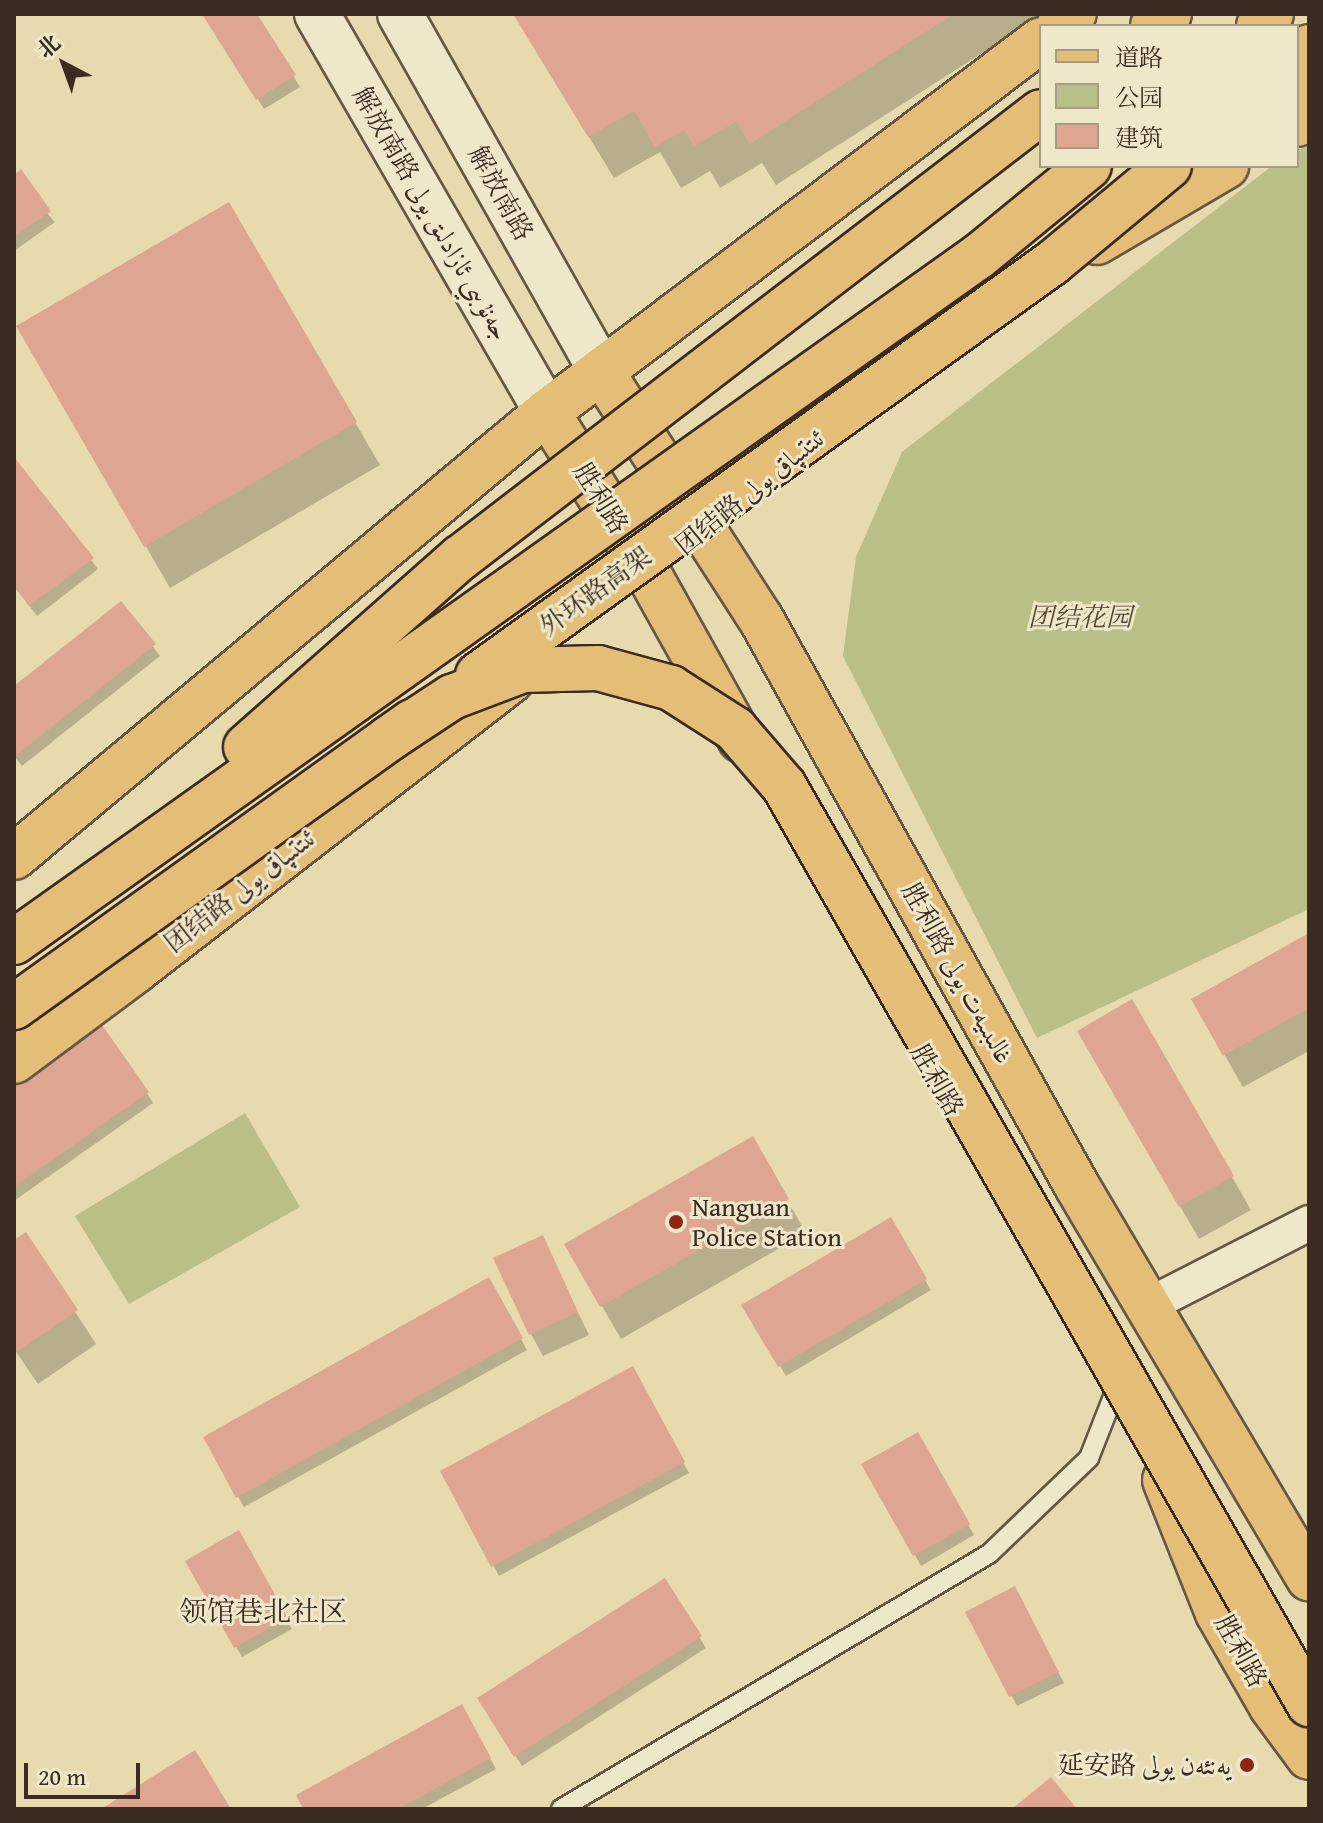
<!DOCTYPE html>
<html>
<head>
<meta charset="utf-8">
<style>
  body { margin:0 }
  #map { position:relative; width:1323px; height:1823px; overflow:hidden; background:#e7daae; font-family:"Gentium Book Plus",Amiri,"Noto Serif SC",serif }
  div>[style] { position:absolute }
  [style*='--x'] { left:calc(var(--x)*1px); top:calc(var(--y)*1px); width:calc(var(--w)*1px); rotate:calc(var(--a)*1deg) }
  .green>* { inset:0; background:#babe87 }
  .shadow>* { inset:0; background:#0003 }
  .building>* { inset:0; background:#dea590 }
  .roads { filter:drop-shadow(2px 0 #665744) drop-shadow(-2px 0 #665744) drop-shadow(0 2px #665744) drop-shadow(0 -2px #665744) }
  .service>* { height:18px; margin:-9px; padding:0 9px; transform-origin:9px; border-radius:9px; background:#efe7ca }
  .minor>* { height:34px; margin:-17px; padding:0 17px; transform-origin:17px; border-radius:17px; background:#efe7ca }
  .secondary>* { height:44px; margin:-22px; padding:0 22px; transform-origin:22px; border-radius:22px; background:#efe7ca }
  .primary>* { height:44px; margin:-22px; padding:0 22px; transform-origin:22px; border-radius:22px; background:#e4bd77 }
  .trunk>* { height:44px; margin:-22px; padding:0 22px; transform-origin:22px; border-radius:22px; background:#e4bd77 }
  .bridges { filter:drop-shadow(2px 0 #3b2b21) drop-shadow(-2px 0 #3b2b21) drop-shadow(0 2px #3b2b21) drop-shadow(0 -2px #3b2b21) }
  .trunk-bridge>* { height:44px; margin:-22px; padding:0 22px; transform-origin:22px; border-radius:22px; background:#e4bd77 }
  .dots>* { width:22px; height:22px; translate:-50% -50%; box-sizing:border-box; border:4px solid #efe7ca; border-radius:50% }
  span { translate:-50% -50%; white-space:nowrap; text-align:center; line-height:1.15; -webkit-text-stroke:6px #efe7ca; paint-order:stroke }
  .street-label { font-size:26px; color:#3b2b21 }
  .park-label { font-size:26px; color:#544835; font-style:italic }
  .poi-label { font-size:26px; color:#3b2b21 }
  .left { translate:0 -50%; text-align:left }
  .right { translate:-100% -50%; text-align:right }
  .neighbourhood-label { font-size:28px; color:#3b2b21 }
  .frame { position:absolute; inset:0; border:16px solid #3b2b21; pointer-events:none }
  .legend { position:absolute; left:1039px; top:24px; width:260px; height:144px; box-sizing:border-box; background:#efe7ca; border:2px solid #a79c86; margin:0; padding:10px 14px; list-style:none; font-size:24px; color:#3b2b21 }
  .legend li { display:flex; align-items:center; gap:16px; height:40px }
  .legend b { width:40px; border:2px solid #a79c86 }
  .north { position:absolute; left:24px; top:24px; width:80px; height:80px; -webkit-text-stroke:6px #efe7ca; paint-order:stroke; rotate:319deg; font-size:22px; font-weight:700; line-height:32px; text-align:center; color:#3b2b21 }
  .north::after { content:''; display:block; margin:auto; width:28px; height:36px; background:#3b2b21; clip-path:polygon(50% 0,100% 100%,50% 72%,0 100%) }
  .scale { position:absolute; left:24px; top:1763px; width:116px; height:36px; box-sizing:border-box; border:4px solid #3b2b21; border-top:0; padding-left:10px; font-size:24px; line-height:28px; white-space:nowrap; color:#3b2b21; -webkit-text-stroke:6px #efe7ca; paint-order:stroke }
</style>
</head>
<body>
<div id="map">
  <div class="green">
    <div style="clip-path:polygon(1309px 146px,1309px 909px,1037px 1038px,843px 656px,856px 557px,902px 452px,1272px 166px,1297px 166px,1297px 150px)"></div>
    <div style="clip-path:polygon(245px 1113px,300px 1207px,129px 1304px,75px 1216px)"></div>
  </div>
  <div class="shadow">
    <div style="clip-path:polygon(204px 14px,255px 14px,300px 87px,264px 109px)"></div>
    <div style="clip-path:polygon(514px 14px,1043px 14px,776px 185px,762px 163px,720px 188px,710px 171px,681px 188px,660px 152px,614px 178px)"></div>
    <div style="clip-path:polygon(14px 177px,55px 222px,14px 251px)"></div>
    <div style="clip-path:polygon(228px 204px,380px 465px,170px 588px,18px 326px)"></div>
    <div style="clip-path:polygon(14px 460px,98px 569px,37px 616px,14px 586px)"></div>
    <div style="clip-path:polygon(121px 604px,160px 656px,22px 766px,14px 756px,14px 689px)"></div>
    <div style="clip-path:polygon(1309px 936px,1309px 1051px,1243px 1087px,1193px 1000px)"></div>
    <div style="clip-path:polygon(1131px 1002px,1251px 1210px,1199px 1239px,1080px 1032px)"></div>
    <div style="clip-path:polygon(14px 1085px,147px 1093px,153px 1103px,14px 1201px)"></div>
    <div style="clip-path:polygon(752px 1139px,806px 1233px,621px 1339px,567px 1245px)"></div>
    <div style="clip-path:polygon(890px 1220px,931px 1290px,786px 1376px,744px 1305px)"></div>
    <div style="clip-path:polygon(25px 1235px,96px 1344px,38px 1384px,14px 1349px,14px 1242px)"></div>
    <div style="clip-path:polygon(542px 1238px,589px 1335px,543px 1356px,531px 1334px)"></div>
    <div style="clip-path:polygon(488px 1280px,527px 1350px,244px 1507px,205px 1438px)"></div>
    <div style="clip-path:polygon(632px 1369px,689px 1473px,499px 1576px,443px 1472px)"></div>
    <div style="clip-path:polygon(917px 1434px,974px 1535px,921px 1566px,864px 1465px)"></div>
    <div style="clip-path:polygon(238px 1533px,292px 1629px,242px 1657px,188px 1562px)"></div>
    <div style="clip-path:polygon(664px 1580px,706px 1648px,522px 1766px,485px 1709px)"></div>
    <div style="clip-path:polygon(1020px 1599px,1064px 1683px,1017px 1706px,968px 1613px)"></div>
    <div style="clip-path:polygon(461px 1706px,496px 1769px,422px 1809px,306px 1809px)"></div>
  </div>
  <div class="building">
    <div style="clip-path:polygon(202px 14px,257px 14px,296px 75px,256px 100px)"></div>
    <div style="clip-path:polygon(513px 14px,954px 14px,750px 144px,736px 122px,694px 146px,684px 130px,655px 147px,634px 111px,588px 137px)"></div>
    <div style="clip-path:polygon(21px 169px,51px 211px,14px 237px,14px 175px)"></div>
    <div style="clip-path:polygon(229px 202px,357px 422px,144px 547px,16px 326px)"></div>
    <div style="clip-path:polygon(14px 457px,94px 558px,29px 606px,14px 586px)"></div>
    <div style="clip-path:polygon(121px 601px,156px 644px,14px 757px,14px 686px)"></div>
    <div style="clip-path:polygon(1309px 933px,1309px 1008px,1223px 1056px,1191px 999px)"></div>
    <div style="clip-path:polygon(1132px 999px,1234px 1176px,1179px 1207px,1077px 1031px)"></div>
    <div style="clip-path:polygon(100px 1022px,149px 1092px,14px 1187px,14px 1083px)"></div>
    <div style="clip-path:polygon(753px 1136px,789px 1199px,600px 1307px,564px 1244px)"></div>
    <div style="clip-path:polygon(891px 1217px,927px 1279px,778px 1367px,741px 1305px)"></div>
    <div style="clip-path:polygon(26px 1232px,78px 1310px,17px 1352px,14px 1347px,14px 1240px)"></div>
    <div style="clip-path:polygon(543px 1235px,578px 1312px,529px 1335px,493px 1258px)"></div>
    <div style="clip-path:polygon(489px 1277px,523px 1338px,236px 1498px,203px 1437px)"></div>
    <div style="clip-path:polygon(633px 1366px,685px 1462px,491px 1567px,440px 1471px)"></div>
    <div style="clip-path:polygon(918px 1432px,970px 1524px,913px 1556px,861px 1464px)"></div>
    <div style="clip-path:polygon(239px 1530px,288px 1618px,234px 1648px,185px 1561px)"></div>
    <div style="clip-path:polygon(665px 1578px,702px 1636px,514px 1757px,477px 1698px)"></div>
    <div style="clip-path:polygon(1015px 1586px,1059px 1672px,1009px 1697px,965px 1612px)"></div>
    <div style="clip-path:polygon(462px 1704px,491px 1758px,398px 1809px,303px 1809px,296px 1795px)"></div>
    <div style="clip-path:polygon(195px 1750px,231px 1809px,101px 1809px)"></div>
    <div style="clip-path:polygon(1051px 1777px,1077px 1809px,1012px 1809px)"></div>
  </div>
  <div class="roads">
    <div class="service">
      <div style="--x:561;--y:1809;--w:498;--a:-30.8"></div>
      <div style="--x:989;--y:1554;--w:139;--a:-43.8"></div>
      <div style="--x:1089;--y:1458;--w:74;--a:-68.6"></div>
    </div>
    <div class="minor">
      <div style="--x:1147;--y:1306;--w:182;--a:-27.1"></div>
    </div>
    <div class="secondary">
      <div style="--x:317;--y:14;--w:460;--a:60"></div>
      <div style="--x:400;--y:14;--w:410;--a:60.6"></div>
    </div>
    <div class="primary">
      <div style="--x:1059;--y:26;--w:19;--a:-39"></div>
      <div style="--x:1297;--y:93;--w:14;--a:-34"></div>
      <div style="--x:601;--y:371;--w:295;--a:57.2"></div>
      <div style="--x:761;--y:619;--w:649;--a:60.87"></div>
      <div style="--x:1077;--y:1186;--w:456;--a:59.4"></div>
      <div style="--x:547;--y:412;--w:190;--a:57.9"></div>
      <div style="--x:648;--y:573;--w:191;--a:60.9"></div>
      <div style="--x:14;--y:857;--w:694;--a:-39.86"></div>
      <div style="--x:547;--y:412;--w:618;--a:-36.98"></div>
      <div style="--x:14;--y:1061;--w:152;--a:-36.7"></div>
      <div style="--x:136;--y:970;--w:475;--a:-37.7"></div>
      <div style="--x:1165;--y:1480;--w:143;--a:68.3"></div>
      <div style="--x:1218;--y:1613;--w:108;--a:60.1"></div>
      <div style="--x:1272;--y:1707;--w:62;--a:53.5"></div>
    </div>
    <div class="trunk">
      <div style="--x:1153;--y:26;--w:20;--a:-37"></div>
      <div style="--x:1259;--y:26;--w:17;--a:-45"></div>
      <div style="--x:1297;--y:59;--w:17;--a:-45"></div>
      <div style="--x:1297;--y:124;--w:13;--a:-23"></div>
      <div style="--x:1097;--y:242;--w:150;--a:-30.5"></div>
    </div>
  </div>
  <div class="bridges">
    <div class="trunk-bridge">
      <div style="--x:478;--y:675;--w:707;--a:-35.67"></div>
      <div style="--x:1052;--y:263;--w:152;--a:-39.7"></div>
      <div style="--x:388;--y:739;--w:77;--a:-33.3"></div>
      <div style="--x:452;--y:697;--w:76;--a:-20.8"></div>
      <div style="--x:523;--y:670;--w:75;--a:-1.5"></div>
      <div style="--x:598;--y:668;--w:76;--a:15.3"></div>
      <div style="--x:671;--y:688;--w:76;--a:32.6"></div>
      <div style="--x:735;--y:729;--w:75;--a:49.3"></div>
      <div style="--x:784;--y:786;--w:1058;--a:60.23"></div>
      <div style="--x:246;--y:747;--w:286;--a:-41.5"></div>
      <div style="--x:460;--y:558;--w:732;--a:-37.51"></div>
      <div style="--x:14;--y:942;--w:1184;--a:-35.41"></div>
      <div style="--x:979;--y:256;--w:142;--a:-39.3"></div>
      <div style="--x:14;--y:1007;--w:490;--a:-35.6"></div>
    </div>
  </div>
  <div class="dots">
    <div style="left:676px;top:1222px;background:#8f2418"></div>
    <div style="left:1247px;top:1765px;background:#8f2418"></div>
  </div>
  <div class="street-label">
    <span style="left:501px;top:193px;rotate:61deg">解放南路</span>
    <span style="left:432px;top:213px;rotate:60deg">解放南路 جەنۇبىي ئازادلىق يولى</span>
    <span style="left:750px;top:491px;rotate:-39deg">团结路 ئىتتىپاق يولى</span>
    <span style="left:601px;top:498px;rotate:58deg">胜利路</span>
    <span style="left:595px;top:591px;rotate:-36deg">外环路高架</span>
    <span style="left:240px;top:890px;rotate:-38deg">团结路 ئىتتىپاق يولى</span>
    <span style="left:958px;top:973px;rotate:61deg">胜利路 غالىبىيەت يولى</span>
    <span style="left:937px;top:1080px;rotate:60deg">胜利路</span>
    <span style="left:1241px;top:1651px;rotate:61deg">胜利路</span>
  </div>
  <div class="park-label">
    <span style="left:1080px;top:617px">团结花园</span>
  </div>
  <div class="poi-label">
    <span class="left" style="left:692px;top:1222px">Nanguan<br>Police Station</span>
    <span class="right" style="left:1231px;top:1765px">延安路 يەنئەن يولى</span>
  </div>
  <div class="neighbourhood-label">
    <span style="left:263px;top:1611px">领馆巷北社区</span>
  </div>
  <div class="frame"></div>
  <ul class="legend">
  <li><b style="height:10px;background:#e4bd77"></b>道路</li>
  <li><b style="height:22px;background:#babe87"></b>公园</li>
  <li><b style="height:22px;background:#dea590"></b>建筑</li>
  </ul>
  <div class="north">北</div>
  <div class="scale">20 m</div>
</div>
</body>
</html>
